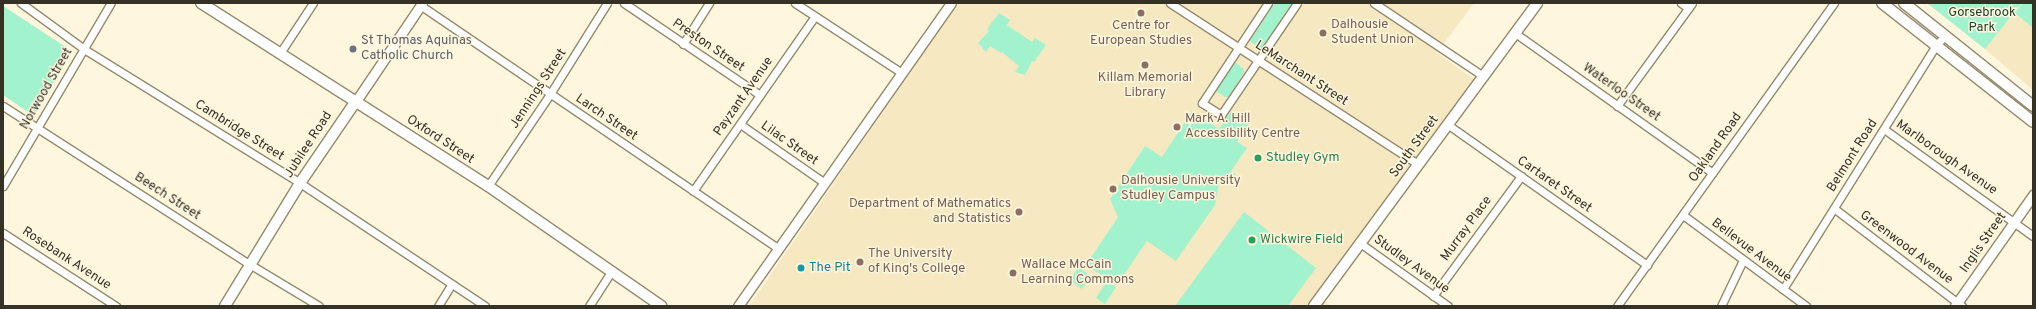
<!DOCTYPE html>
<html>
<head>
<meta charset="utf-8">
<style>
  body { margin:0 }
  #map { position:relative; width:2036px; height:309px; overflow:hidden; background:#fef6dd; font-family:Overpass,sans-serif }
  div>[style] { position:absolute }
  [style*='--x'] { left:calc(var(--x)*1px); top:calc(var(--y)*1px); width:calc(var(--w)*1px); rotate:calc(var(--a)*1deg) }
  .built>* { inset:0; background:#f6e9c2 }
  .green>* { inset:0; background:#a1f2cd }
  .roads { filter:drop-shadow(1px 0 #948a6d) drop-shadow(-1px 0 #948a6d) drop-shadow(0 1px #948a6d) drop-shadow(0 -1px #948a6d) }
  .minor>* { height:7px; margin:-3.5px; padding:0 3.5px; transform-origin:3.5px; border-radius:3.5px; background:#fff }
  .tertiary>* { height:9px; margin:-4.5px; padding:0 4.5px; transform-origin:4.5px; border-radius:4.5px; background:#fff }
  .secondary>* { height:10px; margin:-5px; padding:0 5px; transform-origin:5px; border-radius:5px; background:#fff }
  .dots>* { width:11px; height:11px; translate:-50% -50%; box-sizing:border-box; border:2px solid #fef6dd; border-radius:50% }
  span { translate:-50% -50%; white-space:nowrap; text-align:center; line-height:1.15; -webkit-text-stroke:3px #fef6dd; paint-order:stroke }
  .park-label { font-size:13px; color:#194030 }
  .education-label { font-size:13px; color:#785e54 }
  .left { translate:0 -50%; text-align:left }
  .right { translate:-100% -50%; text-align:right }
  .worship-label { font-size:13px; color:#5b616d }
  .street-label { font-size:13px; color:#353125 }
  .leisure-label { font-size:13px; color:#27864d }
  .culture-label { font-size:13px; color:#0d838f }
  .frame { position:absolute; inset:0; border:4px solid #353125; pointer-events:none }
</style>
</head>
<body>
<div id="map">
  <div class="built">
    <div style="clip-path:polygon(958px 3px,1474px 3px,1437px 53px,1474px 79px,1321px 299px,1331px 306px,749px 306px)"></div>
    <div style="clip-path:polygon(2022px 3px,2033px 3px,2033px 90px,1985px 49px)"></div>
  </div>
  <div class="green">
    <div style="clip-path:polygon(1275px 3px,1293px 3px,1263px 48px,1260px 49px,1250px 41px)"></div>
    <div style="clip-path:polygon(1927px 3px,2022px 3px,1985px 49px)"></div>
    <div style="clip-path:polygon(2023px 3px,2033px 3px,2033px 28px,2015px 13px)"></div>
    <div style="clip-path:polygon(3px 6px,72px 51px,34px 116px,3px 95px)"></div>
    <div style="clip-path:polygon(999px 13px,1010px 20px,1007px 25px,1032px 42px,1035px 38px,1046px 45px,1034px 62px,1032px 61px,1025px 75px,1015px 72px,1019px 66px,1002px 52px,1001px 53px,990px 46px,986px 52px,978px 43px,989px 31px,987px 29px)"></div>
    <div style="clip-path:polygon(1236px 63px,1244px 69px,1244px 72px,1229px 97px,1225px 97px,1217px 92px,1217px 88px,1233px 64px)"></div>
    <div style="clip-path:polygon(1192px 111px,1219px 129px,1231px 111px,1249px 123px,1237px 142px,1247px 148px,1231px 171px,1237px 175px,1232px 182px,1227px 185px,1219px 184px,1215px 205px,1176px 261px,1147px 241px,1117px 285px,1086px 265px,1118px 217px,1110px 199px,1145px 146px,1162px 157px)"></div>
    <div style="clip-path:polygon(1244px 212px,1316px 268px,1288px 306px,1175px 306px)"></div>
    <div style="clip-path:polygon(1078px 267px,1091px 276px,1082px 289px,1070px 280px)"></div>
    <div style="clip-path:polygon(1107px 281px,1116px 287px,1105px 304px,1096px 298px)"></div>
  </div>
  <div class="roads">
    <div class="minor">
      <div style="--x:21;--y:3;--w:78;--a:36.1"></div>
      <div style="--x:84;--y:49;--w:254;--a:31.8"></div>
      <div style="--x:300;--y:183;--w:222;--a:33.6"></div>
      <div style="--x:624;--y:3;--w:164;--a:34.1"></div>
      <div style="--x:795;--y:3;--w:128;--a:33.2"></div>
      <div style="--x:1170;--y:3;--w:296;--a:33"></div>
      <div style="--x:1268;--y:3;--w:120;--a:123.4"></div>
      <div style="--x:1202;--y:103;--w:22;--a:32"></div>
      <div style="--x:1221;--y:115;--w:135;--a:-55.8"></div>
      <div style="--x:1374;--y:3;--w:131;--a:33.8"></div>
      <div style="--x:1681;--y:3;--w:9;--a:36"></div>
      <div style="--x:420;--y:5;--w:434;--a:34.2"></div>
      <div style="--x:1515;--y:33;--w:242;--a:35.3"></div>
      <div style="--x:683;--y:44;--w:49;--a:-57.6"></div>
      <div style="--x:280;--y:53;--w:60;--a:-56.6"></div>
      <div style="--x:3;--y:106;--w:295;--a:32.7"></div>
      <div style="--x:251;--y:265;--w:79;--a:31.1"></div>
      <div style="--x:1617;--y:106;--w:127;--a:-53.9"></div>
      <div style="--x:740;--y:124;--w:103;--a:34.8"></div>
      <div style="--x:1447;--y:124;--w:245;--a:35.2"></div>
      <div style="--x:1884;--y:129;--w:183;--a:35.7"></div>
      <div style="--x:3;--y:186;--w:212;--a:-59.5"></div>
      <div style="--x:488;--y:186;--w:111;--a:-56"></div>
      <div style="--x:550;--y:94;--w:107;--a:-57.9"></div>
      <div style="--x:693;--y:191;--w:213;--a:-55.1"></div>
      <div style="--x:1835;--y:209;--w:160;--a:37.4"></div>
      <div style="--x:1683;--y:215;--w:153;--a:36.5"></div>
      <div style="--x:3;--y:233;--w:135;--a:32.9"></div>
      <div style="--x:1360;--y:243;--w:108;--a:35.6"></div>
      <div style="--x:1783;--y:289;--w:288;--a:-57.9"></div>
      <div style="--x:1936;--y:45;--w:13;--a:-45"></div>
      <div style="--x:1433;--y:296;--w:149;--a:-53.7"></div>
      <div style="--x:438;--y:306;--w:26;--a:-58"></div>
      <div style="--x:589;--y:306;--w:40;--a:-57.1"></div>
      <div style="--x:1617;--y:306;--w:373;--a:-54.4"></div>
      <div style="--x:1721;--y:306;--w:51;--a:-64.4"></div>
    </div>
    <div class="tertiary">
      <div style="--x:356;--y:101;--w:118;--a:-56"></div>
      <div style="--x:738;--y:306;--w:370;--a:-54.9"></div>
      <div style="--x:1955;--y:306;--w:136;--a:-54.9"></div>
    </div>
    <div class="secondary">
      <div style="--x:201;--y:3;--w:340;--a:32.5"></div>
      <div style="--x:488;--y:186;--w:211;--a:34.7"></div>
      <div style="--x:1882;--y:3;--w:192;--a:38.2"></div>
      <div style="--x:1904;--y:3;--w:165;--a:38.6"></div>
      <div style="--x:225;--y:306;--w:144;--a:-58.6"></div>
      <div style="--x:300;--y:183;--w:99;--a:-55.7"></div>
      <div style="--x:1314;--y:306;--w:376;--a:-53.6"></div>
    </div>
  </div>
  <div class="dots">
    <div style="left:1141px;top:13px;background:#8d6e63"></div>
    <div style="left:1323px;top:33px;background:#8d6e63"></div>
    <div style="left:353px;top:49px;background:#6b7280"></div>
    <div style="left:1145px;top:65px;background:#8d6e63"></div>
    <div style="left:1177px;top:127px;background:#8d6e63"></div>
    <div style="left:1258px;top:158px;background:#2e9e5b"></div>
    <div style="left:1113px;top:189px;background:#8d6e63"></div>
    <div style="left:1019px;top:212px;background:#8d6e63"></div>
    <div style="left:1252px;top:240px;background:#2e9e5b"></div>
    <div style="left:860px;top:262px;background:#8d6e63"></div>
    <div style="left:801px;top:268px;background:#0f9aa8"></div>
    <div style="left:1013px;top:273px;background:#8d6e63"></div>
  </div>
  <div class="park-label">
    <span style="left:1982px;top:21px">Gorsebrook<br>Park</span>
  </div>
  <div class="education-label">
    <span class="left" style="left:1331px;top:33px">Dalhousie<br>Student Union</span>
    <span style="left:1141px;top:34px">Centre for<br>European Studies</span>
    <span style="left:1145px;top:86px">Killam Memorial<br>Library</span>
    <span class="left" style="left:1185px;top:127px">Mark A. Hill<br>Accessibility Centre</span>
    <span class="left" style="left:1121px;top:189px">Dalhousie University<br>Studley Campus</span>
    <span class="right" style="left:1011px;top:212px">Department of Mathematics<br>and Statistics</span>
    <span class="left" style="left:868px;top:262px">The University<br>of King's College</span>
    <span class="left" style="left:1021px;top:273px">Wallace McCain<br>Learning Commons</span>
  </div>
  <div class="worship-label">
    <span class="left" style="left:361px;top:49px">St Thomas Aquinas<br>Catholic Church</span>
  </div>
  <div class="street-label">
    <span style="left:708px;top:46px;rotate:34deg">Preston Street</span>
    <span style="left:1301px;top:74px;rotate:33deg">LeMarchant Street</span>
    <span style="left:47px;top:89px;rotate:-60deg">Norwood Street</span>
    <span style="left:539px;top:89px;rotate:-57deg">Jennings Street</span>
    <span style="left:1621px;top:93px;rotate:35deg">Waterloo Street</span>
    <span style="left:744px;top:97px;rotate:-55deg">Payzant Avenue</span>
    <span style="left:606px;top:118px;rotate:34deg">Larch Street</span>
    <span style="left:239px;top:131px;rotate:32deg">Cambridge Street</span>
    <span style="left:440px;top:140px;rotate:33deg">Oxford Street</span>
    <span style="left:789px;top:144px;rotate:35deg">Lilac Street</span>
    <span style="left:309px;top:145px;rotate:-57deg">Jubilee Road</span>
    <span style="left:1415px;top:147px;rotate:-54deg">South Street</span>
    <span style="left:1716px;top:148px;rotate:-55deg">Oakland Road</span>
    <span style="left:1853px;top:156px;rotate:-58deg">Belmont Road</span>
    <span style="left:1946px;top:158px;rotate:35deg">Marlborough Avenue</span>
    <span style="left:1554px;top:185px;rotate:35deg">Cartaret Street</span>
    <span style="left:167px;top:197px;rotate:33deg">Beech Street</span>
    <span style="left:1467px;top:229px;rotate:-54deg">Murray Place</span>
    <span style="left:1984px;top:243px;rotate:-55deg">Inglis Street</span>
    <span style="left:1906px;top:248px;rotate:37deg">Greenwood Avenue</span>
    <span style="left:1751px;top:251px;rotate:37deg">Bellevue Avenue</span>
    <span style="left:66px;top:259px;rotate:33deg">Rosebank Avenue</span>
    <span style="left:1411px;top:265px;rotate:36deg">Studley Avenue</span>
  </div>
  <div class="leisure-label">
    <span class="left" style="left:1266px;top:158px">Studley Gym</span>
    <span class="left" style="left:1260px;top:240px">Wickwire Field</span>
  </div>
  <div class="culture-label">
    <span class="left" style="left:809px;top:268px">The Pit</span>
  </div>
  <div class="frame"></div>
</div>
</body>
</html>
